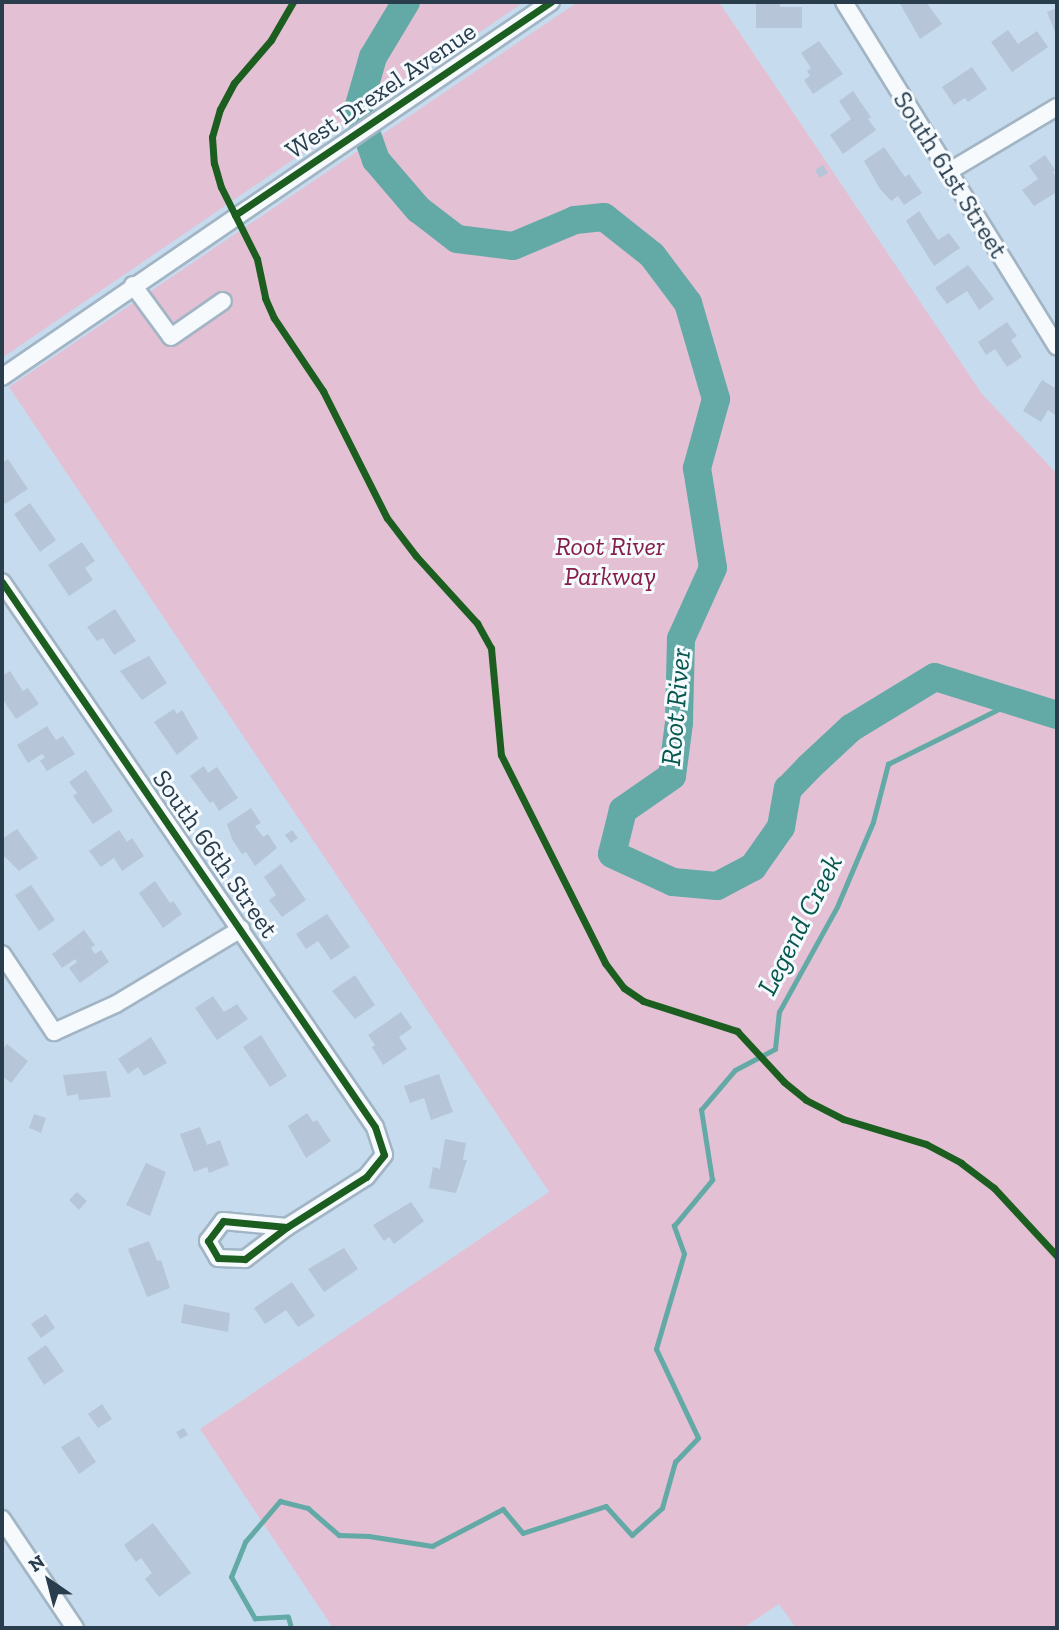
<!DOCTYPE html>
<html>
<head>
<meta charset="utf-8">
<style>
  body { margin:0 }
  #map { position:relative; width:1059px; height:1630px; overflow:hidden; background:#c6dcee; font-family:"Zilla Slab",serif }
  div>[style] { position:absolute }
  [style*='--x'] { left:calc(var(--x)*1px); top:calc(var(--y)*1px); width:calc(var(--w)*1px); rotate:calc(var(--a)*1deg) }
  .green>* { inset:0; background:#e3c0d4 }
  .stream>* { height:4.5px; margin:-2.25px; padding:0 2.25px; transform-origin:2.25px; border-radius:2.25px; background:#63aaa7 }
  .river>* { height:28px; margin:-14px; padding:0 14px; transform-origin:14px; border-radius:14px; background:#63aaa7 }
  .building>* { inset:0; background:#b6c5d8 }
  .roads { filter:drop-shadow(2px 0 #a2b5c5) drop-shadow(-2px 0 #a2b5c5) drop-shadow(0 2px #a2b5c5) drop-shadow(0 -2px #a2b5c5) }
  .minor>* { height:16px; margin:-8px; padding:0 8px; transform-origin:8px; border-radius:8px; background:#f6fafc }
  .cycleway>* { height:7px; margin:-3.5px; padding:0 3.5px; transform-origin:3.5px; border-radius:3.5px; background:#1b5e20 }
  span { translate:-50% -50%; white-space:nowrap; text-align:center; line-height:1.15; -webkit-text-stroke:6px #f5fafe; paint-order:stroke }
  .street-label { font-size:26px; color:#293d4d }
  .park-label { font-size:26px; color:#851d44; font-style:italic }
  .water-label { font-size:28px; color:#07574e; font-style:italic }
  .frame { position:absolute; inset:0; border:4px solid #293d4d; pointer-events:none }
  .north { position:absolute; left:14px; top:1546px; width:70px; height:70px; -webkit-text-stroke:5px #f5fafe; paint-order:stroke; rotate:325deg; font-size:19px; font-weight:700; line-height:28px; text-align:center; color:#293d4d }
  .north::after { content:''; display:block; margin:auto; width:24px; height:32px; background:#293d4d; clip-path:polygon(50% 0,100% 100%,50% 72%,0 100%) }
</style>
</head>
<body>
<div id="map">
  <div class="green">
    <div style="clip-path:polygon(2px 2px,524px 2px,2px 358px)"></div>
    <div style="clip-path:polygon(578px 2px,719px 2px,982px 394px,1057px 474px,1057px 1628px,796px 1628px,779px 1604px,743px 1628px,333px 1628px,200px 1429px,549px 1192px,9px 387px)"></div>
  </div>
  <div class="stream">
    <div style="--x:291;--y:1628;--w:11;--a:-105"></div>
    <div style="--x:288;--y:1617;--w:33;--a:177"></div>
    <div style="--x:255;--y:1619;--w:48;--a:-119.7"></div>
    <div style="--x:231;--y:1577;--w:38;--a:-68"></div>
    <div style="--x:245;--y:1542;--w:54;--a:-49.5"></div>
    <div style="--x:280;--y:1501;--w:29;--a:14"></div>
    <div style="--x:308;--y:1508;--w:41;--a:41.1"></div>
    <div style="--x:339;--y:1535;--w:30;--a:2"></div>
    <div style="--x:369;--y:1536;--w:64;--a:9"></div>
    <div style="--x:432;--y:1546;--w:80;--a:-27.5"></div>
    <div style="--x:503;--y:1509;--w:31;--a:50"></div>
    <div style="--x:523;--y:1533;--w:87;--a:-18"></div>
    <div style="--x:606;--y:1506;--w:39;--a:48"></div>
    <div style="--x:632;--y:1535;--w:40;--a:-42"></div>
    <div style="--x:662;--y:1508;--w:48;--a:-74.2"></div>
    <div style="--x:675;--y:1462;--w:33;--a:-46"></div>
    <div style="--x:698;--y:1438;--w:98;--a:-115.3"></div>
    <div style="--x:656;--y:1349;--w:99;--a:-73.6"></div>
    <div style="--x:684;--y:1254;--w:30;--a:-110"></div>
    <div style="--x:674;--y:1226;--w:60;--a:-50.4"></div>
    <div style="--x:712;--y:1180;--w:71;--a:-98.9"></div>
    <div style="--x:701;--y:1110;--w:52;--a:-49.6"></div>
    <div style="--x:735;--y:1070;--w:45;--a:-27.7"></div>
    <div style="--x:775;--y:1049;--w:37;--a:-84"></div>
    <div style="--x:779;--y:1012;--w:120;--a:-61.1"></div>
    <div style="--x:837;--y:907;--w:92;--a:-67"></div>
    <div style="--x:873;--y:822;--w:60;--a:-75.5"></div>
    <div style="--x:888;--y:764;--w:126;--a:-26.4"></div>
    <div style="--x:1001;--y:708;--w:24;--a:17"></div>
    <div style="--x:1024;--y:715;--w:27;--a:-4"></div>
  </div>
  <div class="river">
    <div style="--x:406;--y:2;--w:64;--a:121"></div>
    <div style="--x:373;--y:57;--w:54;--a:106.1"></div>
    <div style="--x:358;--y:109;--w:54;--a:70.6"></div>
    <div style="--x:376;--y:160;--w:65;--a:49.4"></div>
    <div style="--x:418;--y:209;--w:49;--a:37.6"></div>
    <div style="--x:457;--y:239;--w:56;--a:7.1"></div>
    <div style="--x:513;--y:246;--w:67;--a:-22.8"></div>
    <div style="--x:575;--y:220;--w:29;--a:-6"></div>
    <div style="--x:604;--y:217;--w:61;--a:38.4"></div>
    <div style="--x:652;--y:255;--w:60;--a:53.1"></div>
    <div style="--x:688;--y:303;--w:100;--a:73.7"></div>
    <div style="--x:716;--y:399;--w:72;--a:105.4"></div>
    <div style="--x:697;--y:468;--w:101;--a:80.9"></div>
    <div style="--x:713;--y:568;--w:78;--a:114.3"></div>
    <div style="--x:681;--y:639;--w:84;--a:91.4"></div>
    <div style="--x:679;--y:723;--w:53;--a:97.5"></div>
    <div style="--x:672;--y:776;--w:60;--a:145.2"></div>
    <div style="--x:623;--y:810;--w:45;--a:104"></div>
    <div style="--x:612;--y:854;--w:67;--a:24.7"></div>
    <div style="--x:673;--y:882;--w:44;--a:5.2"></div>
    <div style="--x:717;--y:886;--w:41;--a:-27.8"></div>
    <div style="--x:753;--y:867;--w:49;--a:-55"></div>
    <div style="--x:781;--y:827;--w:39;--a:-80"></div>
    <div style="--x:788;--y:789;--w:29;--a:-46"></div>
    <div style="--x:808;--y:768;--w:59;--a:-42.9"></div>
    <div style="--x:851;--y:728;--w:98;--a:-31.3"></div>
    <div style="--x:935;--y:677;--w:128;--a:17.3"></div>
  </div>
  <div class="building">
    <div style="clip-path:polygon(756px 2px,780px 2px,780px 7px,802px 7px,802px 28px,756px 28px)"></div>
    <div style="clip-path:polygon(899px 2px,926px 2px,942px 24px,920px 39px)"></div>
    <div style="clip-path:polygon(1057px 8px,1057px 37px,1047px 12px)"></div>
    <div style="clip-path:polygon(1008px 30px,1018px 44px,1037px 31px,1048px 47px,1012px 72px,991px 42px)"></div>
    <div style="clip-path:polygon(819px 41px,843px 74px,813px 94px,804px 80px,810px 76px,807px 71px,811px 68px,801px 53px)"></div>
    <div style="clip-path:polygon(972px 67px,987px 89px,968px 102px,965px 98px,954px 105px,942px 87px)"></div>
    <div style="clip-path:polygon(853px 91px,871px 117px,868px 119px,876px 130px,843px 154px,830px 135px,851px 119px,839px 101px)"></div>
    <div style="clip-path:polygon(884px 147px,905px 177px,909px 174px,922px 193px,904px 205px,898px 196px,891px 201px,880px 189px,864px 161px)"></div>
    <div style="clip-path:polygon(1045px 155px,1055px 170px,1053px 172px,1057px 178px,1057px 192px,1034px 206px,1022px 190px,1038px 179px,1029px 166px)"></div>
    <div style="clip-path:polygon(823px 165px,828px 173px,820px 178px,815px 170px)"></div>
    <div style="clip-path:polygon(919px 211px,938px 240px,949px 233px,960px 248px,934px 266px,906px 221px)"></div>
    <div style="clip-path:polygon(968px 265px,994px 299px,979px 310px,967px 291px,947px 304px,935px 288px)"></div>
    <div style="clip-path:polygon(1007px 322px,1017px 336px,1011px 340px,1022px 357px,1007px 367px,995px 349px,986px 355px,978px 342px)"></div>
    <div style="clip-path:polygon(1042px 380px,1055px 388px,1057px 385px,1057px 416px,1048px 410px,1041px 422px,1023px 411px)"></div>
    <div style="clip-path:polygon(8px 459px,28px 489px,5px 504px,2px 499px,2px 463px)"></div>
    <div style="clip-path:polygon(30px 503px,56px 540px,40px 552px,14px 514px)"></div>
    <div style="clip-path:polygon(82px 542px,95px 561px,85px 568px,93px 580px,69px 596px,48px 565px)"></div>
    <div style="clip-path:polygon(115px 609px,136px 641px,114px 655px,103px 638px,97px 641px,87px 627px)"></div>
    <div style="clip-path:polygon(149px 656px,167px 683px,142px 700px,120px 671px)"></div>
    <div style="clip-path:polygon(10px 671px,23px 691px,28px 688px,39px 704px,16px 719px,2px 698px,2px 676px)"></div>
    <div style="clip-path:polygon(174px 709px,177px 714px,182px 710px,198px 738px,177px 755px,154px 722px)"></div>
    <div style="clip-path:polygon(47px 726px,56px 740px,63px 736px,75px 754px,47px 771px,40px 761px,45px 757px,42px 754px,28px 763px,17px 745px)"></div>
    <div style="clip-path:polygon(204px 766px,208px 773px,217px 767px,238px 798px,219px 811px,213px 801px,210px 803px,190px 776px)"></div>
    <div style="clip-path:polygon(86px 770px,113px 811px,93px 824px,73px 796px,77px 793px,69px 782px)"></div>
    <div style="clip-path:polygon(251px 808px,261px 823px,255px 826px,263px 837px,268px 834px,277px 848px,255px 866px,246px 852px,242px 854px,232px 839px,227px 824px)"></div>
    <div style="clip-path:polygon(17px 829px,38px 858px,19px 871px,2px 854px,2px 839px)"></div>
    <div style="clip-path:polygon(119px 830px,127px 842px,132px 838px,144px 856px,122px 871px,114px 858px,101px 867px,89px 851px)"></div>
    <div style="clip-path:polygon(292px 830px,298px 838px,291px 843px,285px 835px)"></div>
    <div style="clip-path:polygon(281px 864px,306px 900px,282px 917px,269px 900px,276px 895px,264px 877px)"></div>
    <div style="clip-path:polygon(155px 881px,170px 903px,173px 901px,182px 914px,163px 928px,139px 893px)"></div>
    <div style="clip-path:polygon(31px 885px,55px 920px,39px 931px,15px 895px)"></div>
    <div style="clip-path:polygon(327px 914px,350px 947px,331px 960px,318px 941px,306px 949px,296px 934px)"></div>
    <div style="clip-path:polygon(84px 930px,95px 945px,91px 948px,95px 954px,101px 950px,109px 962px,80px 983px,69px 968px,77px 962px,75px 959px,62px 968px,52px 954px)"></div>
    <div style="clip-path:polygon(355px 975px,375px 1005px,355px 1019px,332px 991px)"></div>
    <div style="clip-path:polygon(213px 996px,224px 1012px,237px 1004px,248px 1019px,217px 1040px,195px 1008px)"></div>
    <div style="clip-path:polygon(401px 1012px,412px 1028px,399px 1037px,407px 1049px,383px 1065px,372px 1047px,375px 1045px,368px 1035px)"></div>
    <div style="clip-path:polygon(261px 1035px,287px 1076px,270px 1087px,243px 1047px)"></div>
    <div style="clip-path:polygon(151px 1037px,167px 1063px,144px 1076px,138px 1067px,128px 1074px,118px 1059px)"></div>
    <div style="clip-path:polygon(7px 1044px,28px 1061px,11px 1083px,2px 1076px,2px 1050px)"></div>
    <div style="clip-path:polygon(106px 1071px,111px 1097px,79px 1100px,78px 1094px,67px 1096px,63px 1075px)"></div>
    <div style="clip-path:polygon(439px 1074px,453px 1112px,431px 1120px,424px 1098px,410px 1103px,404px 1086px)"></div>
    <div style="clip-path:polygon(307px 1113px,313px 1122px,317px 1120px,331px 1141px,306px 1158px,288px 1126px)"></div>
    <div style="clip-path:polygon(34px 1114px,46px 1118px,41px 1133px,29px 1128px)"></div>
    <div style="clip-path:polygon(200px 1127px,207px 1145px,220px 1140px,229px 1165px,209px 1173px,207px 1167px,194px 1172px,180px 1134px)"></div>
    <div style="clip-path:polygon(445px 1139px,466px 1143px,463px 1160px,467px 1160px,456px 1193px,429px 1188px,433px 1167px,440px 1169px)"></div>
    <div style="clip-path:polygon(146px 1163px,166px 1172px,150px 1216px,126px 1205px)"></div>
    <div style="clip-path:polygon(77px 1192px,87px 1201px,79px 1210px,69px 1200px)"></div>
    <div style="clip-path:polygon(411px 1202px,424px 1221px,394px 1244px,389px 1237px,384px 1241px,373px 1225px)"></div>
    <div style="clip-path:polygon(149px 1241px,157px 1261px,161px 1260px,170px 1288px,147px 1297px,128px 1249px)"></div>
    <div style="clip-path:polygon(344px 1248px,358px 1269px,324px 1292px,308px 1269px)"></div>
    <div style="clip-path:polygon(292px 1282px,315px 1316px,298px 1327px,286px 1310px,265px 1324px,254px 1308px)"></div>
    <div style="clip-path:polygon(184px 1304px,230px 1313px,228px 1332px,181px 1323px)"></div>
    <div style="clip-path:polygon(46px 1314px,55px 1328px,41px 1338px,31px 1324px)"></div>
    <div style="clip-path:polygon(46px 1345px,64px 1371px,44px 1385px,27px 1358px)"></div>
    <div style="clip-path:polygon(102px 1404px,112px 1419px,98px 1428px,88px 1414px)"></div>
    <div style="clip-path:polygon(184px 1428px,188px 1435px,180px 1439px,176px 1432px)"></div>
    <div style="clip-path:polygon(79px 1436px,96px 1462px,79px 1474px,61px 1447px)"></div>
    <div style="clip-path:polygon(153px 1523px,191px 1573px,159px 1597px,145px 1579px,152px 1573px,141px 1558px,136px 1562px,124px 1545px)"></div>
  </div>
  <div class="roads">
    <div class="minor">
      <div style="--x:844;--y:2;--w:405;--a:58.3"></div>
      <div style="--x:948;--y:172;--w:127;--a:-30.8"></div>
      <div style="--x:133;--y:285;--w:64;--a:53.8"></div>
      <div style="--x:171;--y:337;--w:63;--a:-34.7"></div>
      <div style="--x:2;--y:377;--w:665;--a:-34.34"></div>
      <div style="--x:2;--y:582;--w:660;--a:55.61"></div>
      <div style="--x:375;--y:1127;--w:29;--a:72"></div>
      <div style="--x:384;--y:1155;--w:28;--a:129"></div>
      <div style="--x:366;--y:1177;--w:93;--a:147.7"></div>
      <div style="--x:287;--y:1227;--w:53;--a:142.7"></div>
      <div style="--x:245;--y:1259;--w:27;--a:-178"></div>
      <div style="--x:218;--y:1258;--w:20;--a:-120"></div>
      <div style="--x:208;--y:1241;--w:25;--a:-53"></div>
      <div style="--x:223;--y:1221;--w:64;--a:5.4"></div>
      <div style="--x:2;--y:954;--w:94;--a:56.3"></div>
      <div style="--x:54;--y:1032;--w:68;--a:-24.3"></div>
      <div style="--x:116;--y:1004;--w:146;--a:-31"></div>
      <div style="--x:2;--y:1519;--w:131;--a:56.2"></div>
    </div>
  </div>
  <div class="cycleway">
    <div style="--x:293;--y:2;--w:44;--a:120.1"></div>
    <div style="--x:271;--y:40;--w:57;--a:130.7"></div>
    <div style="--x:234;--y:83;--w:30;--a:118"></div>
    <div style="--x:220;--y:109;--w:29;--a:106"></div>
    <div style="--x:212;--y:137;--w:26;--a:86"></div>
    <div style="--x:214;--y:163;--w:25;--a:74"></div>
    <div style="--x:221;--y:187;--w:80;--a:63.4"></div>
    <div style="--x:257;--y:259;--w:40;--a:78"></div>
    <div style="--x:265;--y:298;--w:22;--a:66"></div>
    <div style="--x:274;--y:318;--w:88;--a:56.1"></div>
    <div style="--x:323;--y:391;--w:142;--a:63.3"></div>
    <div style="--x:387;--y:518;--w:48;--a:52.7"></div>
    <div style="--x:416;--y:556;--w:91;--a:47.7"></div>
    <div style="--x:477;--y:623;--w:29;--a:61"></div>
    <div style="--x:491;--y:648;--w:107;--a:84.7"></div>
    <div style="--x:501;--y:755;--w:233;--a:63.4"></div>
    <div style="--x:605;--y:963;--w:31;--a:53"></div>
    <div style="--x:624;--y:988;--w:23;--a:34"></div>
    <div style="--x:643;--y:1001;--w:99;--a:17.7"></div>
    <div style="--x:737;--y:1031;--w:69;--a:47.3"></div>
    <div style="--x:784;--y:1082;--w:28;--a:39"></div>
    <div style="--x:806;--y:1100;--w:42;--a:27.2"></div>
    <div style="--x:843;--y:1119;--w:87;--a:16.8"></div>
    <div style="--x:926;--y:1144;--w:40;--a:28"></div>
    <div style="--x:961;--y:1163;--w:41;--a:37.1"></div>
    <div style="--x:994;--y:1188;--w:93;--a:47.2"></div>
    <div style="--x:235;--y:215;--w:381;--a:-34"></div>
    <div style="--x:2;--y:582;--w:660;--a:55.61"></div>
    <div style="--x:375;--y:1127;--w:29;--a:72"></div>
    <div style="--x:384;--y:1155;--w:28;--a:129"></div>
    <div style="--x:366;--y:1177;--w:93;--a:147.7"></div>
    <div style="--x:287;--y:1227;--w:53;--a:142.7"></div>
    <div style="--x:245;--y:1259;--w:27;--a:-178"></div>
    <div style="--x:218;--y:1258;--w:20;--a:-120"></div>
    <div style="--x:208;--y:1241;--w:25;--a:-53"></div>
    <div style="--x:223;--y:1221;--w:64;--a:5.4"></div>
  </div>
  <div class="street-label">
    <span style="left:381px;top:91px;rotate:-34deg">West Drexel Avenue</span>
    <span style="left:950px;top:175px;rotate:58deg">South 61st Street</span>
    <span style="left:215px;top:854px;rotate:55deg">South 66th Street</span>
  </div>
  <div class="park-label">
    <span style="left:610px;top:562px">Root River<br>Parkway</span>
  </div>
  <div class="water-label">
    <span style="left:676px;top:707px;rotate:-85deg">Root River</span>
    <span style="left:800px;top:925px;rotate:-63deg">Legend Creek</span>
  </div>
  <div class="frame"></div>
  <div class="north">N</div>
</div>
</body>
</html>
